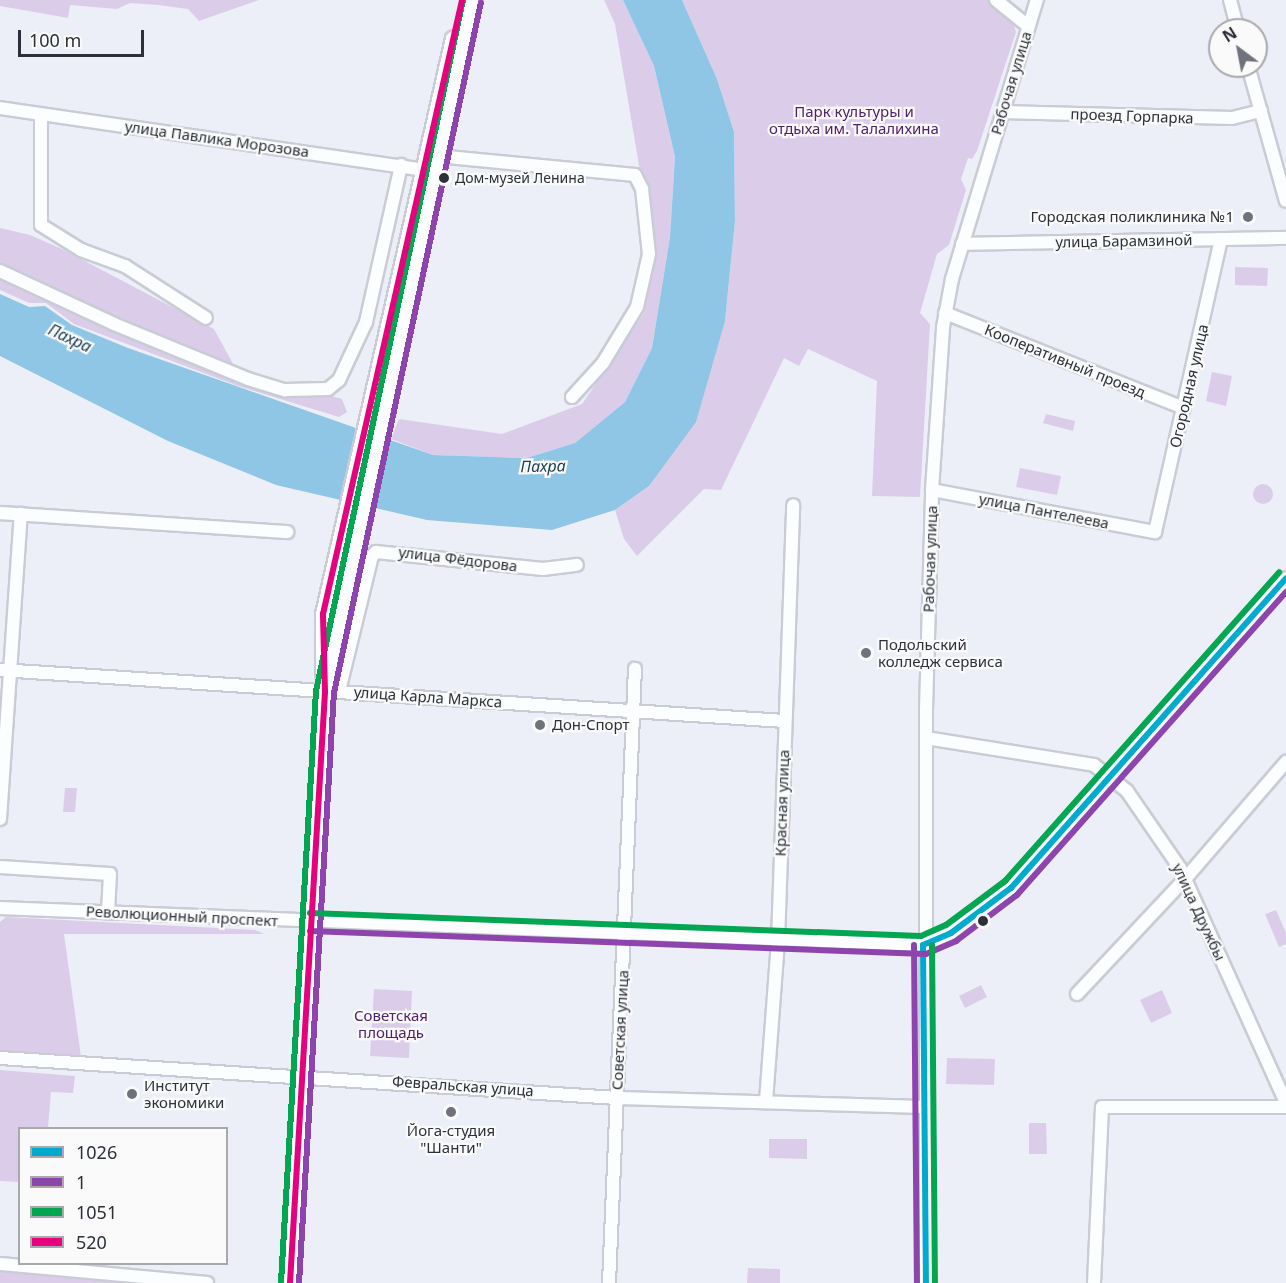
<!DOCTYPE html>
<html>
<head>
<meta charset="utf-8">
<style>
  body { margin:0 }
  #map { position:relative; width:1286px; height:1283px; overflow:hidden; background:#eceff7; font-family:"Noto Sans",sans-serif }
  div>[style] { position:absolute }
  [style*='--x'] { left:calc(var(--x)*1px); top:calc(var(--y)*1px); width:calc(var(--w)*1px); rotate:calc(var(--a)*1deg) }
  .green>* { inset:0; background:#dbcdea }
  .round { border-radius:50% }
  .water>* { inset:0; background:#8fc6e6 }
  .roads { filter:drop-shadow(2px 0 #c9ccd4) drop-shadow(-2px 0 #c9ccd4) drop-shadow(0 2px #c9ccd4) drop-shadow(0 -2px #c9ccd4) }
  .minor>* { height:12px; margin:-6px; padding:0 6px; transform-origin:6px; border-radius:6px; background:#fcfdfe }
  .major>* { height:15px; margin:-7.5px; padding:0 7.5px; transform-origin:7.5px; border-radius:7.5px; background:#fcfdfe }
  .bus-1>* { height:6px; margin:-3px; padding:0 3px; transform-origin:3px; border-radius:3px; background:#00a9ce }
  .bus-2>* { height:6px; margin:-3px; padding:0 3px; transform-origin:3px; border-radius:3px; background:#8e44ad }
  .bus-3>* { height:6px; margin:-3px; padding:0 3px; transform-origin:3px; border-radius:3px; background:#00a651 }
  .bus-4>* { height:6px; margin:-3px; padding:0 3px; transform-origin:3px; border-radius:3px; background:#e5007d }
  .dots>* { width:16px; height:16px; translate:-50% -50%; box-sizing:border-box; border:3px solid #fafafa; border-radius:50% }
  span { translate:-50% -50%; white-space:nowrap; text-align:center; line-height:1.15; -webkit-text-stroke:4.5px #fafafa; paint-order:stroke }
  .bus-label { font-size:14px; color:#2d303a }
  .left { translate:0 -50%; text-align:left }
  .street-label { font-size:15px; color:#2d303a }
  .park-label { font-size:15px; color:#52216c }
  .poi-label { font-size:15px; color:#2d303a }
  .right { translate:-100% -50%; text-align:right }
  .water-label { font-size:16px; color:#1e4053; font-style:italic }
  .legend { position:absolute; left:18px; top:1127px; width:210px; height:138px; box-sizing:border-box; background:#fafafa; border:2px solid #a8a9ad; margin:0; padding:8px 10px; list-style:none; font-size:18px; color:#2d303a }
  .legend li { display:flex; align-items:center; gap:12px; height:30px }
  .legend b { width:30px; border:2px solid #a8a9ad }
  .north { position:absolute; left:1208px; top:18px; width:60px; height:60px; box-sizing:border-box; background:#fafafa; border:2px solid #a8a9ad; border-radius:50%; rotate:328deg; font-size:16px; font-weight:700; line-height:24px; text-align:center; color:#2d303a }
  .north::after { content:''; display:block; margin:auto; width:21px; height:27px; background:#70737c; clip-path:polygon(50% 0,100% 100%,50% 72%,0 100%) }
  .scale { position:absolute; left:18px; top:30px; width:126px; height:27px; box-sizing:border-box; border:3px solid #2d303a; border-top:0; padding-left:8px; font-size:18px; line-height:21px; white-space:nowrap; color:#2d303a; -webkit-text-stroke:4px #fafafa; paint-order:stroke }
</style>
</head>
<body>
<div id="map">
  <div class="green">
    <div style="clip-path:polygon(0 0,259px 0,199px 21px,188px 9px,158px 5px,130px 3px,117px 9px,70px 5px,68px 18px,0 6px)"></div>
    <div style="clip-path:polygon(604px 0,623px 0,654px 66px,675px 157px,670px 237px,652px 348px,625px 402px,575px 443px,528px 458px,433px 455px,391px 439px,399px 419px,502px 434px,582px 404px,644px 313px,656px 257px,648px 194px,640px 171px,615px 24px)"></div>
    <div style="clip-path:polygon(682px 0,989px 0,1012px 18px,1016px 32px,977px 151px,972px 159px,968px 158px,961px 179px,966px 190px,949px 245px,937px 254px,920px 313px,930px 324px,920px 497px,872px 496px,877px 381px,808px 349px,799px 366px,784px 358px,721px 490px,704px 489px,637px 556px,624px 539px,615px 510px,649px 486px,725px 321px,735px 221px,734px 132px,717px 79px)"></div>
    <div style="clip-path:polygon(0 228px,30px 235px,62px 249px,214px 329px,237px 371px,342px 399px,347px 412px,339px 417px,238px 386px,74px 324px,46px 303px,29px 303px,0 290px)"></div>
    <div style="clip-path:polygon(1235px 267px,1268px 268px,1267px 286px,1235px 285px)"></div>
    <div style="clip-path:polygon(1212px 372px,1232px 376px,1226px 406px,1206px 401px)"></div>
    <div style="clip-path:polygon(1046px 414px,1075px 421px,1073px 431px,1043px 423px)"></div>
    <div style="clip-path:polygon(1020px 468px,1061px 476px,1057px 495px,1016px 487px)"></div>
    <div class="round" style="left:1253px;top:484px;width:20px;height:20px"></div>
    <div style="clip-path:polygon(65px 788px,77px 788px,75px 812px,63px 812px)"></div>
    <div style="clip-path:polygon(1276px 910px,1286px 933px,1286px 944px,1279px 947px,1265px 914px)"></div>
    <div style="clip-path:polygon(6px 917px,255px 930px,264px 934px,64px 934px,81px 1057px,0 1051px,0 922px)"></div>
    <div style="clip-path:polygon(981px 985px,987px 997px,965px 1008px,959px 996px)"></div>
    <div style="clip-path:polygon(374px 989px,412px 991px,409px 1058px,370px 1056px)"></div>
    <div style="clip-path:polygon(1162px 990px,1172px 1013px,1151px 1023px,1140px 1000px)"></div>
    <div style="clip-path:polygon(947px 1058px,995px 1059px,994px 1085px,946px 1084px)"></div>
    <div style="clip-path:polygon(0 1070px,75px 1076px,73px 1093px,51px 1092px,48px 1128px,20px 1128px,19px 1182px,0 1181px)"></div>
    <div style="clip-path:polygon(1046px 1123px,1047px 1154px,1029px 1154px,1029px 1123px)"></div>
    <div style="clip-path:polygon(769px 1139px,807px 1139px,807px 1159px,769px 1158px)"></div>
    <div style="clip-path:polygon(748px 1268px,780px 1269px,780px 1283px,747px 1283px)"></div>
    <div style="clip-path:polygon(0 1270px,140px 1283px,0 1283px)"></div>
  </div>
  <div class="water">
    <div style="clip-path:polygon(623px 0,682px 0,717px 79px,734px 132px,735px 221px,725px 321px,696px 422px,649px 486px,615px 510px,552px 530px,427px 520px,276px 485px,168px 441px,0 356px,0 294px,29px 307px,45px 306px,72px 325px,128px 348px,433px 455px,527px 458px,575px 443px,625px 402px,652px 348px,670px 237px,675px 157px,654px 66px)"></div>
  </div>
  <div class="roads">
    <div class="minor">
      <div style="--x:996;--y:0;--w:41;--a:39.1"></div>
      <div style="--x:1230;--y:0;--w:31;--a:75"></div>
      <div style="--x:1248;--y:66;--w:140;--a:74.3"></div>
      <div style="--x:0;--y:108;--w:437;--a:8.3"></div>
      <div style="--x:1002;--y:112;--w:230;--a:1.5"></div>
      <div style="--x:1232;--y:118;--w:30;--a:-14"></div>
      <div style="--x:41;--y:115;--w:110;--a:90"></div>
      <div style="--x:41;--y:225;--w:47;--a:32"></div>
      <div style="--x:81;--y:250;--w:47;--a:20"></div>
      <div style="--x:125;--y:266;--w:96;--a:32.7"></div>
      <div style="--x:437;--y:156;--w:199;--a:5.5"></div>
      <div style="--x:635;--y:175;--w:16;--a:63"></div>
      <div style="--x:642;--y:189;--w:65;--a:83.9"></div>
      <div style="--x:649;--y:254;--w:54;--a:102.8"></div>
      <div style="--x:637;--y:307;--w:66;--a:121.3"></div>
      <div style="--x:603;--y:363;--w:46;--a:132.4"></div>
      <div style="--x:962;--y:244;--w:324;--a:-1.1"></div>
      <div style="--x:0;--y:271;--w:126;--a:24.9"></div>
      <div style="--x:114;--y:324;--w:145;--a:22.3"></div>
      <div style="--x:248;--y:379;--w:39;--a:17"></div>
      <div style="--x:285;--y:390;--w:43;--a:-1.3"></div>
      <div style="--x:328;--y:389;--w:14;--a:-39"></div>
      <div style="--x:339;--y:380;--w:64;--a:-65"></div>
      <div style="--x:366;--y:322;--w:161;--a:-77.4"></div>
      <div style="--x:945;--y:313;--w:257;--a:21.7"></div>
      <div style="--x:932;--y:490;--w:227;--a:10.7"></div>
      <div style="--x:1155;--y:532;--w:300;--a:-77.3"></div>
      <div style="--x:0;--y:513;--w:288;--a:3.8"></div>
      <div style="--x:0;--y:670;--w:786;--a:3.72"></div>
      <div style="--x:339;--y:691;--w:139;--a:-76.3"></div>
      <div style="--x:372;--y:556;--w:6;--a:-45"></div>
      <div style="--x:376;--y:552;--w:168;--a:5.8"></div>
      <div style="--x:543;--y:569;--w:34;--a:-7"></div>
      <div style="--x:926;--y:738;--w:170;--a:9.1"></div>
      <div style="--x:1094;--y:765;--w:42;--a:38.2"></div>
      <div style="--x:1127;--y:791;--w:93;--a:55.5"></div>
      <div style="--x:1180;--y:868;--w:258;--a:65.7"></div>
      <div style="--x:0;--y:819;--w:306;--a:-86.1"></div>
      <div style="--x:0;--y:867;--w:110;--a:3.6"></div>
      <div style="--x:110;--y:874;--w:39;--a:93"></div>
      <div style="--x:0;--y:908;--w:924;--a:2.3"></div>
      <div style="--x:923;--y:945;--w:30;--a:-23"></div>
      <div style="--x:951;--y:933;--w:75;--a:-36.9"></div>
      <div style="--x:1011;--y:888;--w:414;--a:-48.4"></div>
      <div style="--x:1077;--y:994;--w:158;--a:-46.8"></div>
      <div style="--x:1185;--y:879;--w:155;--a:-49.2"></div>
      <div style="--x:0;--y:1058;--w:618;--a:3.71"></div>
      <div style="--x:617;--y:1098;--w:309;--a:1.7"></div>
      <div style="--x:766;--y:1101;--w:160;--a:-85.7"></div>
      <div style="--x:778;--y:941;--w:436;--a:-88"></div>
      <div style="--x:0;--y:1264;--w:208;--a:5.2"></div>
      <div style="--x:609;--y:1283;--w:615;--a:-87.58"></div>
      <div style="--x:926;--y:1283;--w:573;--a:-90"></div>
      <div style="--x:926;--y:710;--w:220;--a:-88.4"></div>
      <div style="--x:932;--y:490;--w:163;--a:-86.1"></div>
      <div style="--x:943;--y:327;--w:49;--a:-79.4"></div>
      <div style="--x:952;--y:279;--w:292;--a:-73.1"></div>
      <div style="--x:1094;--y:1283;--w:176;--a:-87.4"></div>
      <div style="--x:1102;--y:1107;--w:184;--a:0"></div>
    </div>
    <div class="major">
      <div style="--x:323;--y:674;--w:60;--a:-90"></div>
      <div style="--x:323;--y:614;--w:590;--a:-77.28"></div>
      <div style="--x:290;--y:1283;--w:592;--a:-86.61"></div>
      <div style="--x:325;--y:692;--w:707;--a:-78.01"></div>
    </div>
  </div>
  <div class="bus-1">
    <div style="--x:923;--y:945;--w:30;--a:-23"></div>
    <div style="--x:951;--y:933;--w:75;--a:-36.9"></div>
    <div style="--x:1011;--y:888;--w:414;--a:-48.4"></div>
    <div style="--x:923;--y:945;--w:338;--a:89.5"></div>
  </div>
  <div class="bus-2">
    <div style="--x:310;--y:931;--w:616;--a:2.14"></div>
    <div style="--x:926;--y:954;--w:33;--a:-23"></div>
    <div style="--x:956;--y:941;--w:76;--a:-37"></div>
    <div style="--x:1017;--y:895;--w:405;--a:-48.4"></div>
    <div style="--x:914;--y:945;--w:338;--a:89.5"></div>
    <div style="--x:299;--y:1283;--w:591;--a:-86.61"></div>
    <div style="--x:334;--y:693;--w:706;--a:-77.99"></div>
  </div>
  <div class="bus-3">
    <div style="--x:310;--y:913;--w:611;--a:2.16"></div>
    <div style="--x:921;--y:936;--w:27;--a:-24"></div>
    <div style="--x:946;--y:925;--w:74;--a:-36.7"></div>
    <div style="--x:1005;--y:881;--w:413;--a:-48.4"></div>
    <div style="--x:932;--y:945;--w:338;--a:89.5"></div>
    <div style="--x:281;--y:1282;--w:592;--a:-86.61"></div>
    <div style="--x:316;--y:691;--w:706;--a:-77.99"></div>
  </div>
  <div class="bus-4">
    <div style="--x:290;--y:1283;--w:592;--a:-86.61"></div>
    <div style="--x:325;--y:692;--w:78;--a:-91.5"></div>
    <div style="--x:323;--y:614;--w:630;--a:-77.24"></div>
  </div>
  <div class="dots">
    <div style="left:444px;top:178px;background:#2d303a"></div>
    <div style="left:1248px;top:217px;background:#70737c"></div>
    <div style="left:866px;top:653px;background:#70737c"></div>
    <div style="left:540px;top:725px;background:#70737c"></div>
    <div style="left:983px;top:921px;background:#2d303a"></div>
    <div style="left:132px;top:1094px;background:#70737c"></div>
    <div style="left:451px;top:1112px;background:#70737c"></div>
  </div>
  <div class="bus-label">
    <span class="left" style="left:455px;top:178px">Дом-музей Ленина</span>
  </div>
  <div class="street-label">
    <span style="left:1011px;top:83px;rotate:-73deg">Рабочая улица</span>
    <span style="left:1132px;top:116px;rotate:2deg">проезд Горпарка</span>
    <span style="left:217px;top:139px;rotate:8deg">улица Павлика Морозова</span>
    <span style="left:1124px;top:241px;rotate:-1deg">улица Барамзиной</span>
    <span style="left:1065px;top:361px;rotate:22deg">Кооперативный проезд</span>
    <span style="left:1189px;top:386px;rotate:-77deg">Огородная улица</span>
    <span style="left:1044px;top:511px;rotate:11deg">улица Пантелеева</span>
    <span style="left:458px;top:559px;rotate:7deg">улица Фёдорова</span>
    <span style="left:930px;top:559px;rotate:-88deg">Рабочая улица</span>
    <span style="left:428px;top:697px;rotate:4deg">улица Карла Маркса</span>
    <span style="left:782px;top:803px;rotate:-88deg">Красная улица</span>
    <span style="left:1199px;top:912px;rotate:65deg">улица Дружбы</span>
    <span style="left:182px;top:916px;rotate:3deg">Революционный проспект</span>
    <span style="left:620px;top:1030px;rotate:-87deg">Советская улица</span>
    <span style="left:463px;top:1086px;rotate:4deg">Февральская улица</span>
  </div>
  <div class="park-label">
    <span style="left:854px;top:120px">Парк культуры и<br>отдыха им. Талалихина</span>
    <span style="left:391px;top:1024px">Советская<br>площадь</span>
  </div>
  <div class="poi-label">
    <span class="right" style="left:1234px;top:217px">Городская поликлиника №1</span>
    <span class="left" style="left:878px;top:653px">Подольский<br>колледж сервиса</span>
    <span class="left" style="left:552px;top:725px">Дон-Спорт</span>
    <span class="left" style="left:144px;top:1094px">Институт<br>экономики</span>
    <span style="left:451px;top:1139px">Йога-студия<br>"Шанти"</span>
  </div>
  <div class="water-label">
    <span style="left:70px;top:338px;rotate:25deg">Пахра</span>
    <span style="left:543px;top:466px;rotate:-1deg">Пахра</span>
  </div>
  <ul class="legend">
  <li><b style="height:8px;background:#00a9ce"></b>1026</li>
  <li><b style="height:8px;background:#8e44ad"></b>1</li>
  <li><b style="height:8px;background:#00a651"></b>1051</li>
  <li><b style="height:8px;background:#e5007d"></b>520</li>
  </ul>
  <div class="north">N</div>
  <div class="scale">100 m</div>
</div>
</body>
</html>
